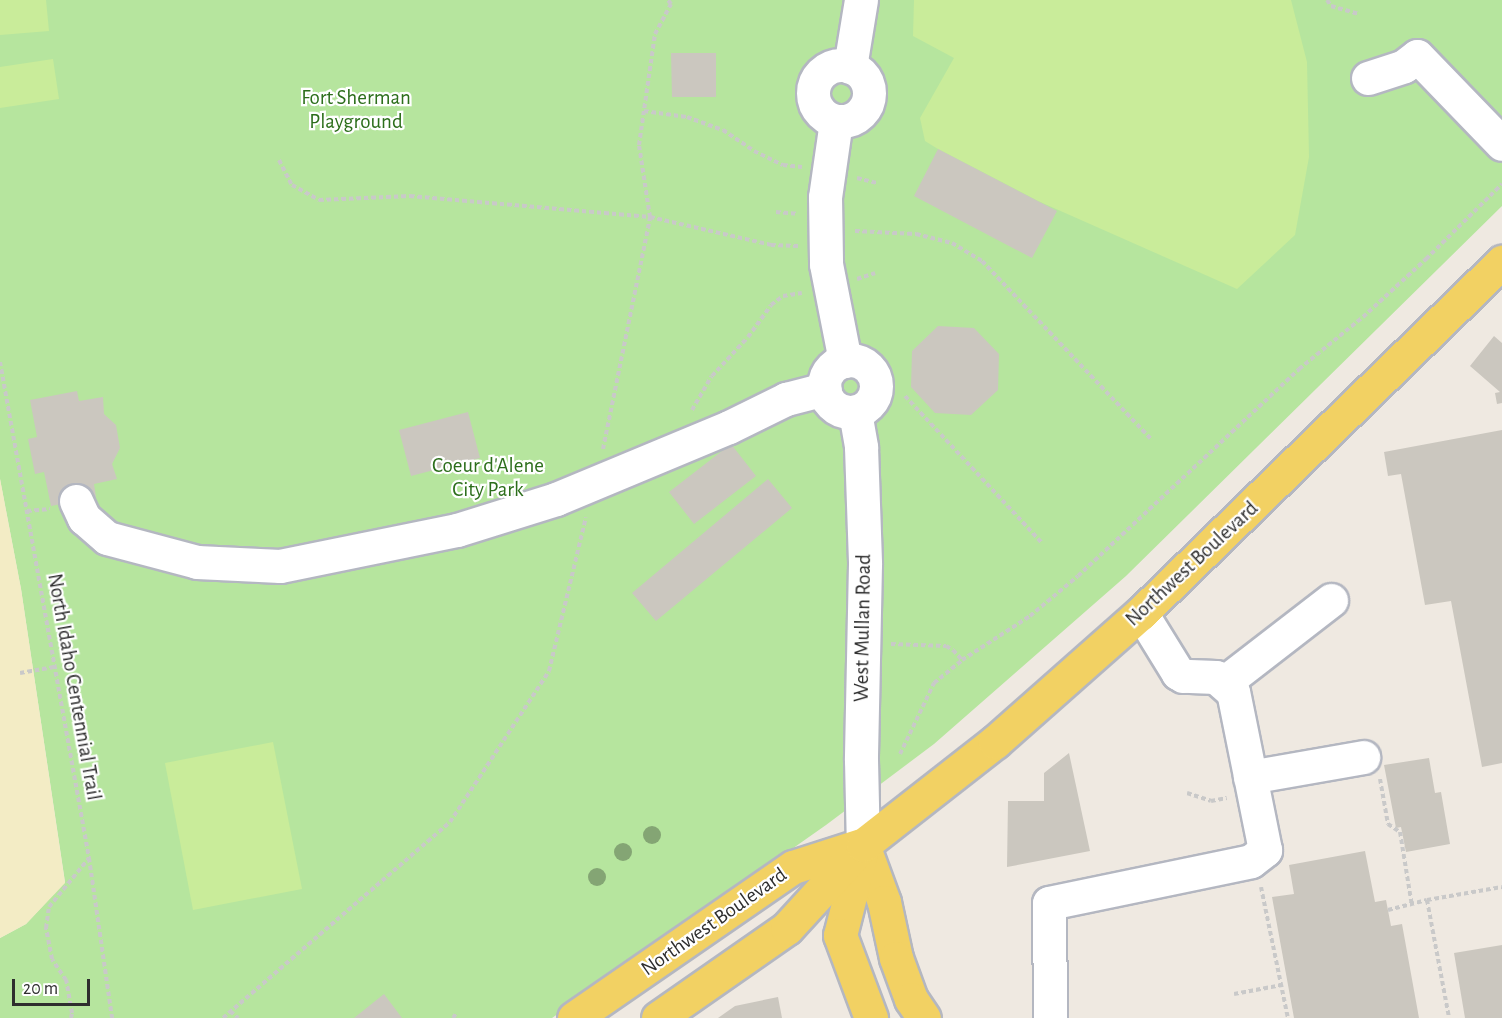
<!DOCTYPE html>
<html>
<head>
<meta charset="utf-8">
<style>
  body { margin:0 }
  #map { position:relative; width:1502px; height:1018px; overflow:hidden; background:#efe9e1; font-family:"Alegreya Sans",sans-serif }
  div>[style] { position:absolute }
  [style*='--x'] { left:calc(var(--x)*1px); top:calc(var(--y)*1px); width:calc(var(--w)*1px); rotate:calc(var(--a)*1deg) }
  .green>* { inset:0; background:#b6e59e }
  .sand>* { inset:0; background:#f3ecc5 }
  .pitch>* { inset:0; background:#c9ec9a }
  .building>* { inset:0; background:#cbc7bf }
  .path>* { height:4px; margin-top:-2px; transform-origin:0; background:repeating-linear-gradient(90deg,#c9c9c9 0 4.5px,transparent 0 7.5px) }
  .roads { filter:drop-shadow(2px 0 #b4b7c1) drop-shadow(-2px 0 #b4b7c1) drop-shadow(0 2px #b4b7c1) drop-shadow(0 -2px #b4b7c1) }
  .minor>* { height:33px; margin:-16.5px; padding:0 16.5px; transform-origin:16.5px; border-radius:16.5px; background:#fff }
  .minor>.ring { margin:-16.5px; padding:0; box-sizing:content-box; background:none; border:33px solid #fff; border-radius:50% }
  .major>* { height:33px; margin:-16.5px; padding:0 16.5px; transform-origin:16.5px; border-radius:16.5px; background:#f2d163 }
  .trees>* { width:18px; height:18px; margin:-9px; border-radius:50%; background:#84a574 }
  span { translate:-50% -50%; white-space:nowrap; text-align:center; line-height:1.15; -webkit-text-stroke:4.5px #fff; paint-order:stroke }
  .park-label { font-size:21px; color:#2c6e1b }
  .street-label { font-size:21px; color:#2e2e2e }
  .scale { position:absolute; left:12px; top:979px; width:78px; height:27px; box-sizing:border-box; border:3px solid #2e2e2e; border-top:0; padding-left:8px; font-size:18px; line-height:21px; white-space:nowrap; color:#2e2e2e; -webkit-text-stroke:4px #fff; paint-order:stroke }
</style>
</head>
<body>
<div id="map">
  <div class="green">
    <div style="clip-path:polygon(0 0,1502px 0,1502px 206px,1126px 576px,934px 744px,826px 825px,552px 1018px,0 1018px,0 938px,26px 924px,65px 882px,21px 589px,0 479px)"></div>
  </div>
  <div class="sand">
    <div style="clip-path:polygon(0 479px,21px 589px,65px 883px,26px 924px,0 938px)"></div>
  </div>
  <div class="pitch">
    <div style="clip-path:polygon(0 0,46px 0,49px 31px,0 35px)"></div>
    <div style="clip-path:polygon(914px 0,1291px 0,1307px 62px,1309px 157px,1295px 235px,1237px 289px,1038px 201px,938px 149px,925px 141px,920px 118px,954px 58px,913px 36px)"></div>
    <div style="clip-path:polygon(53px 59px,59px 99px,0 108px,0 67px)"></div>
    <div style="clip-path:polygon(273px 742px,302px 889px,193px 910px,165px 763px)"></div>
  </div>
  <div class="building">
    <div style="clip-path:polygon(671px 53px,716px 53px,716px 97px,672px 97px)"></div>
    <div style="clip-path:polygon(938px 149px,1057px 211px,1032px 258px,914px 196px)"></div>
    <div style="clip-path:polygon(938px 326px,974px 328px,999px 354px,998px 390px,971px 415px,935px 413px,911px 387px,912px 351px)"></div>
    <div style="clip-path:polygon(1494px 336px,1502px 343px,1502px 403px,1497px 404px,1495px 393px,1500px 392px,1470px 366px)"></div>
    <div style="clip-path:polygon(77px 391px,79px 401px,103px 397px,104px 414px,116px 425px,120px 448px,112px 464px,117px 479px,94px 484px,96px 497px,51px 506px,44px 472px,35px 474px,28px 439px,37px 437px,30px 400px)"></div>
    <div style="clip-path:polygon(468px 412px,480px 458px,411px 476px,399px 430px)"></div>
    <div style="clip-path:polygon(1502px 430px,1502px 763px,1482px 767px,1451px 601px,1425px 605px,1401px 474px,1388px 476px,1384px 452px)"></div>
    <div style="clip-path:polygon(731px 444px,756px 476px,694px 524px,669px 492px)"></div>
    <div style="clip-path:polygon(768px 479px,792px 508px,656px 621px,632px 593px)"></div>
    <div style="clip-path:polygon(1069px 753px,1090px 851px,1007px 867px,1008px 801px,1044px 801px,1044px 773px)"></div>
    <div style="clip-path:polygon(1429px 758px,1435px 793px,1441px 792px,1450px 844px,1406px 852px,1401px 827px,1396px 828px,1384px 765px)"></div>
    <div style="clip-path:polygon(1365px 851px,1375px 902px,1386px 900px,1391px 926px,1402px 924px,1419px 1018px,1294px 1018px,1272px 897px,1294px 894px,1289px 865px)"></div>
    <div style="clip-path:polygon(1502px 945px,1502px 1018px,1465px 1018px,1454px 953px)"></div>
    <div style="clip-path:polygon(384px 994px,402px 1018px,354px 1018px)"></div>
    <div style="clip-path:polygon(778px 997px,782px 1018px,718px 1018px,735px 1006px)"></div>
  </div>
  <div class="path">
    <div style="--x:1327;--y:0;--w:7;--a:56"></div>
    <div style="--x:1331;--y:6;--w:29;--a:16"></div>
    <div style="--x:644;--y:111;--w:43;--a:7.9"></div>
    <div style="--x:687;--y:117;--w:38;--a:20"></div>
    <div style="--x:723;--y:130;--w:37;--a:34"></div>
    <div style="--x:754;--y:151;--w:32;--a:26"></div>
    <div style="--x:783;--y:165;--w:19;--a:6"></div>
    <div style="--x:279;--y:160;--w:28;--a:63"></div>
    <div style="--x:292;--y:185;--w:31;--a:29"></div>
    <div style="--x:319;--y:200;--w:91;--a:-2.5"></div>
    <div style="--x:410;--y:196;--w:241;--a:5"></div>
    <div style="--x:650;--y:217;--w:124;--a:13"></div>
    <div style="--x:771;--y:245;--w:27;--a:2"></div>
    <div style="--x:857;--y:178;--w:21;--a:14"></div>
    <div style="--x:776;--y:212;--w:21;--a:5"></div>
    <div style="--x:855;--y:231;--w:61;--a:2.8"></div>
    <div style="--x:916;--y:234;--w:37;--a:14"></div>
    <div style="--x:952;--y:243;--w:35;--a:31"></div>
    <div style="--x:982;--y:261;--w:247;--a:46.5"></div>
    <div style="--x:857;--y:279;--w:19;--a:-18"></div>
    <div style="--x:0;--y:362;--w:504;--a:79.83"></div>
    <div style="--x:89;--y:858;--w:162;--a:81.8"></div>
    <div style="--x:905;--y:396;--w:200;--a:47"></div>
    <div style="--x:692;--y:410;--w:39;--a:-60"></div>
    <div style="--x:712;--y:376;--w:53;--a:-47.3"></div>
    <div style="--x:748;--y:337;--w:39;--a:-54"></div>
    <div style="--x:771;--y:305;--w:15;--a:-37"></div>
    <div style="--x:783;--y:296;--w:19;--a:-9"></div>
    <div style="--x:603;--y:449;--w:237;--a:-78.5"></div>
    <div style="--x:650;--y:217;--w:73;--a:-98.7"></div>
    <div style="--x:639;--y:145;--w:112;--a:-81.8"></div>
    <div style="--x:655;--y:34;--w:34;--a:-62"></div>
    <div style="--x:671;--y:4;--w:5;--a:-127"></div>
    <div style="--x:27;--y:511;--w:23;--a:-5"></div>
    <div style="--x:891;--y:644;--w:55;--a:2.1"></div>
    <div style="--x:946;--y:646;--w:8;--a:30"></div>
    <div style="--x:953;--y:650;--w:13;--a:48"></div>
    <div style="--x:20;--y:673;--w:36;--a:-10"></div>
    <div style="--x:900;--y:754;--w:79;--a:-64.4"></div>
    <div style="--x:934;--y:683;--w:36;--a:-39"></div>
    <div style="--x:962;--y:660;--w:81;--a:-32.9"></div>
    <div style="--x:1030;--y:616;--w:62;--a:-39.8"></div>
    <div style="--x:1078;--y:576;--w:303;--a:-43.1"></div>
    <div style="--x:1299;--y:369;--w:82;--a:-39.1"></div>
    <div style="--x:1363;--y:317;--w:86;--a:-42.6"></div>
    <div style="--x:1426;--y:259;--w:107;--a:-44.6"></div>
    <div style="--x:1380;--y:779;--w:46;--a:79.9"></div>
    <div style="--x:1388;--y:824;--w:14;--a:34"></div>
    <div style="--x:1400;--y:832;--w:75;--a:80.8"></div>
    <div style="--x:1187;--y:793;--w:25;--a:18"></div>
    <div style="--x:1211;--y:801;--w:16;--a:-11"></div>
    <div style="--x:1261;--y:887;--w:134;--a:78.4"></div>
    <div style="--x:1427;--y:900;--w:120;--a:79.4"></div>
    <div style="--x:1388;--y:910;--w:40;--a:-14.4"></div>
    <div style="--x:1427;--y:900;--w:76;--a:-9.8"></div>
    <div style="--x:1234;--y:994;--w:49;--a:-10.6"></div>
    <div style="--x:230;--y:1011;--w:11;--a:41"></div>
    <div style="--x:71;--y:1018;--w:5;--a:-79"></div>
    <div style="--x:72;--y:1013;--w:34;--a:-100"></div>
    <div style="--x:66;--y:980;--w:25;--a:-124"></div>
    <div style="--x:52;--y:959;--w:32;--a:-101"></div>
    <div style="--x:46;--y:928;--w:21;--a:-82"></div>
    <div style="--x:49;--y:907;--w:63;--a:-50.8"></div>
    <div style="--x:223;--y:1018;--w:300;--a:-40.8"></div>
    <div style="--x:450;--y:822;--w:181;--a:-56.7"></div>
    <div style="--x:549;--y:671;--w:158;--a:-76.5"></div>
    <div style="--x:453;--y:1018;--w:7;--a:-56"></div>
  </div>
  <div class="roads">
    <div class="minor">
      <div class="ring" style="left:813px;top:65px;width:23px;height:23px"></div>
      <div style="--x:850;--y:67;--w:68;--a:-80.7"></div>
      <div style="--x:1368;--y:78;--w:38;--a:-18"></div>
      <div style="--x:1404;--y:66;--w:16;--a:-38"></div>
      <div style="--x:1417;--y:56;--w:122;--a:46"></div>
      <div style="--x:836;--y:121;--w:77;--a:98.2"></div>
      <div style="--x:825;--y:197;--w:67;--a:89.1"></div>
      <div style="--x:826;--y:264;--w:99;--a:78.9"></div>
      <div class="ring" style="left:824px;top:360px;width:19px;height:19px"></div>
      <div style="--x:855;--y:412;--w:36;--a:80"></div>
      <div style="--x:861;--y:447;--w:117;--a:88"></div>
      <div style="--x:865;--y:564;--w:196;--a:91.2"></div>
      <div style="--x:861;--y:760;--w:85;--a:88.7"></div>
      <div style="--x:76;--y:501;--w:19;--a:65"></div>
      <div style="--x:84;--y:518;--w:30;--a:41"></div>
      <div style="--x:107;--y:538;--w:93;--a:14.9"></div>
      <div style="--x:197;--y:562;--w:83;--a:2.8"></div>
      <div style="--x:280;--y:566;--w:181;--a:-11.5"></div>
      <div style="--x:457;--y:530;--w:104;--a:-17.4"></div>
      <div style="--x:556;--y:499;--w:187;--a:-22.6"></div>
      <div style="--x:729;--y:427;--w:64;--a:-26.2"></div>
      <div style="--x:786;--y:399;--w:40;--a:-14.4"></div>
      <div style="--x:1225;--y:682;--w:134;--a:-37.7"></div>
      <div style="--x:1250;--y:777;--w:115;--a:-10"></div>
      <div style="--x:1050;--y:1018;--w:115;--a:-90.5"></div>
      <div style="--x:1049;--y:903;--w:206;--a:-11.7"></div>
      <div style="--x:1251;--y:861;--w:18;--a:-38"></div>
      <div style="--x:1265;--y:850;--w:161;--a:-101.4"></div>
      <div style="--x:1233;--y:692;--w:23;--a:-139"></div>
      <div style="--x:1216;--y:677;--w:33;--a:-178"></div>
      <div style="--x:1183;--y:676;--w:6;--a:-149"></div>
      <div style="--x:1178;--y:673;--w:70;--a:-121.7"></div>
    </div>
    <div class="major">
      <div style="--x:863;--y:845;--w:61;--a:69.8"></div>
      <div style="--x:884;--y:902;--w:57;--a:77.9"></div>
      <div style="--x:896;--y:958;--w:44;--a:69.9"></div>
      <div style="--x:911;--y:999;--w:23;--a:56"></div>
      <div style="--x:862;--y:849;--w:89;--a:104.3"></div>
      <div style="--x:840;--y:935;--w:89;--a:69.5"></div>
      <div style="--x:574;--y:1018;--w:266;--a:-34.6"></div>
      <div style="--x:793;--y:867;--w:71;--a:-17.9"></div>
      <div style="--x:658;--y:1018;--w:157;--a:-34.9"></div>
      <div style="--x:787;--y:928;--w:113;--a:-47.5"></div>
      <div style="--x:863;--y:845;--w:167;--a:-38"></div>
      <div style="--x:995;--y:742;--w:195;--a:-41.5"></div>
      <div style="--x:1141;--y:613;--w:504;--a:-44.2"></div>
    </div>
  </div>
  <div class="trees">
    <div style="left:652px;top:835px"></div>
    <div style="left:623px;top:852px"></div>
    <div style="left:597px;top:877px"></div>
  </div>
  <div class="park-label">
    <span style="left:356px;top:110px">Fort Sherman<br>Playground</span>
    <span style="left:488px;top:478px">Coeur d'Alene<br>City Park</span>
  </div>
  <div class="street-label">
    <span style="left:1192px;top:564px;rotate:-43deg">Northwest Boulevard</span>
    <span style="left:863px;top:628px;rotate:-89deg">West Mullan Road</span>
    <span style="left:74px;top:687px;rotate:80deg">North Idaho Centennial Trail</span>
    <span style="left:714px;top:922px;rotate:-35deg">Northwest Boulevard</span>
  </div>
  <div class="scale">20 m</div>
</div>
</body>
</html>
